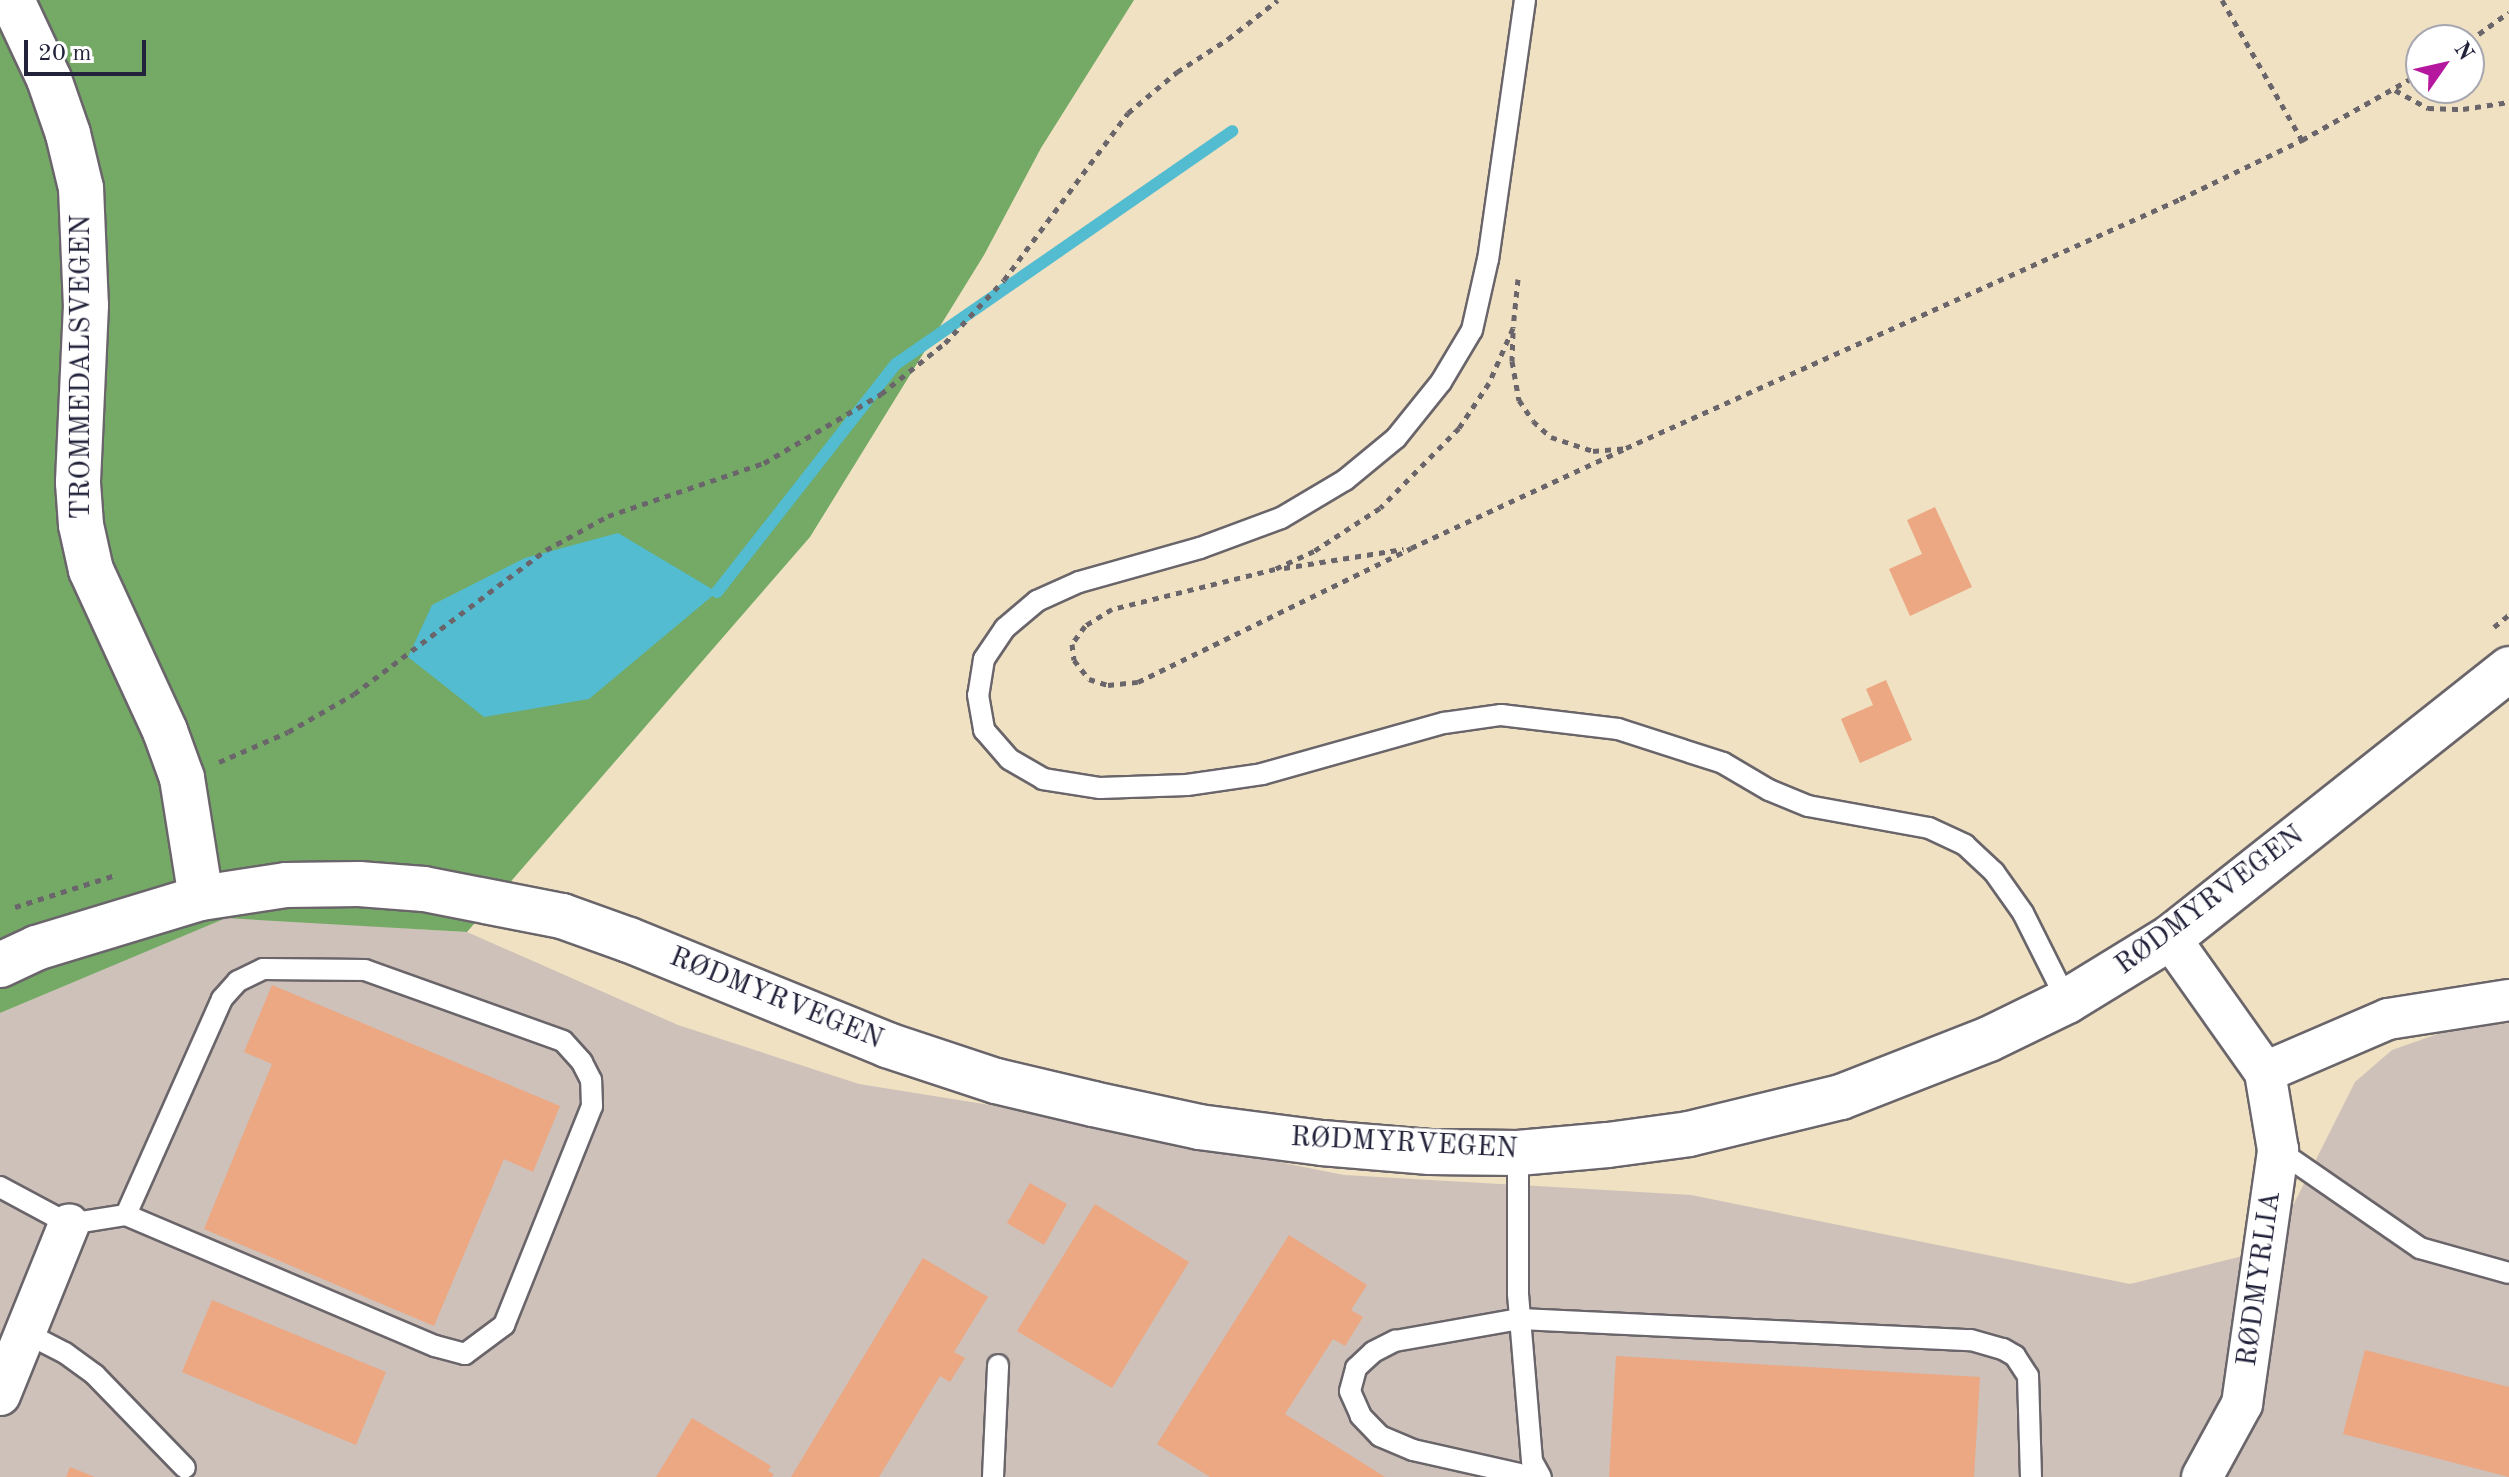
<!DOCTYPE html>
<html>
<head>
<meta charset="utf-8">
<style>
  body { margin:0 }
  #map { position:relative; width:2509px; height:1477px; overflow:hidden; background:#efe1c2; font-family:"Old Standard TT",serif }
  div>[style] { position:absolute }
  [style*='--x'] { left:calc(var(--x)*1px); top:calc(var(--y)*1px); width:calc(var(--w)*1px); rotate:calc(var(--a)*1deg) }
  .industrial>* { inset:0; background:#cec1b9 }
  .forest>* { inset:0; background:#74a966 }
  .water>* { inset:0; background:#53bcd0 }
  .stream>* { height:12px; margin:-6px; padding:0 6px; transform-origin:6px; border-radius:6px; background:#53bcd0 }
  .building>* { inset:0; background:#eca783 }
  .path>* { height:5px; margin-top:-2.5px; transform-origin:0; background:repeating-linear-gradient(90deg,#6a656a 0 6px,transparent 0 12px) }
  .roads { filter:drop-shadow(2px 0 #6a656a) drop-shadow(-2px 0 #6a656a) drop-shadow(0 2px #6a656a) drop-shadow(0 -2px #6a656a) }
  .service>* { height:20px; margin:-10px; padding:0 10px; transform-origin:10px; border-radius:10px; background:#fff }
  .minor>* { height:40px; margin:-20px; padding:0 20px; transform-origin:20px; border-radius:20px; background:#fff }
  .tertiary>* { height:44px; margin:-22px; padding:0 22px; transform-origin:22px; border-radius:22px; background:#fff }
  .secondary>* { height:44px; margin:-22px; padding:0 22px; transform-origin:22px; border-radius:22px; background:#fff }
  span { translate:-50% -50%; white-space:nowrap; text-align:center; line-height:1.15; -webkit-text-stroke:7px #fff; paint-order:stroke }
  .street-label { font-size:28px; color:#22223b }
  .north { position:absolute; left:2405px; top:24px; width:80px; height:80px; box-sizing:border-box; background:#fff; border:2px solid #a7a7b1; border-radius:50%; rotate:56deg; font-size:22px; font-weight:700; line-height:32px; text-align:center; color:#22223b }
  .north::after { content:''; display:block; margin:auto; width:28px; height:36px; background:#b5179e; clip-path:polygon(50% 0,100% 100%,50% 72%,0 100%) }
  .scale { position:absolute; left:24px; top:40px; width:122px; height:36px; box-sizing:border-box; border:4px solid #22223b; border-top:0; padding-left:10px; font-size:24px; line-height:28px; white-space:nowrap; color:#22223b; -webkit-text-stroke:6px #fff; paint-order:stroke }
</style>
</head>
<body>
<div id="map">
  <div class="industrial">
    <div style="clip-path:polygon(226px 917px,467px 932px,678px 1025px,859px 1084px,990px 1105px,1344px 1175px,1691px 1195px,2130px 1284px,2271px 1249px,2355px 1082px,2392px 1050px,2449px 1030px,2509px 1023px,2509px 1477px,0 1477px,0 1013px)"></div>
  </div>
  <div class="forest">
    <div style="clip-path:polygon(0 0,1134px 0,1041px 148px,984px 255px,810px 537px,467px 932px,226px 918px,0 1013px)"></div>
  </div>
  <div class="water">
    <div style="clip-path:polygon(618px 533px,717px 592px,589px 699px,484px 717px,408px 657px,432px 605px,525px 558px)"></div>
  </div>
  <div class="stream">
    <div style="--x:717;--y:592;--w:290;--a:-51.9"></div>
    <div style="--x:896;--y:364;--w:409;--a:-34.7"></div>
  </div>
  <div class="building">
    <div style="clip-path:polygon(1935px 507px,1972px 587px,1910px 616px,1889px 569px,1922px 554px,1907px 520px)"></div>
    <div style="clip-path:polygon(1886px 680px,1912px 740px,1860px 763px,1841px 719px,1873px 705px,1866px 689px)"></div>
    <div style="clip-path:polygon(272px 985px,560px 1106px,533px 1172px,504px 1159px,434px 1326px,204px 1229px,272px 1064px,244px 1052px)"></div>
    <div style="clip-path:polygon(1030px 1183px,1067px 1204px,1044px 1245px,1007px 1223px)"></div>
    <div style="clip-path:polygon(1095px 1204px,1189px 1262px,1112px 1388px,1017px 1331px)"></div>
    <div style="clip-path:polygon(1289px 1235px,1367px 1285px,1351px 1310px,1363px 1317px,1345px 1346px,1333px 1339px,1285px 1414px,1385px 1477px,1210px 1477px,1157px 1444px)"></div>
    <div style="clip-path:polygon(923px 1258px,988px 1297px,954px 1352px,965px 1358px,950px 1382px,940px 1376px,879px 1477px,791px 1477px)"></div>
    <div style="clip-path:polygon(212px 1300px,386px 1372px,356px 1445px,182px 1372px)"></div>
    <div style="clip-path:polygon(2365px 1350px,2509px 1387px,2509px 1477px,2343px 1434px)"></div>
    <div style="clip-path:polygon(1616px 1356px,1980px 1377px,1974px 1477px,1609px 1477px)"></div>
    <div style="clip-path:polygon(692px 1418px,771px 1466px,768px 1471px,774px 1474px,772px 1477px,656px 1477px)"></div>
    <div style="clip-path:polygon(70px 1467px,95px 1477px,66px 1477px)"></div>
  </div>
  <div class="path">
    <div style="--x:2222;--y:0;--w:161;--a:60.3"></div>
    <div style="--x:2469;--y:41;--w:49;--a:-35.9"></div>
    <div style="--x:2395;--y:90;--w:38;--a:29"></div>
    <div style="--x:2428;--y:108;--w:35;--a:2"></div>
    <div style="--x:2463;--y:109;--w:47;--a:-8.7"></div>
    <div style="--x:1518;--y:279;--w:49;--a:95.8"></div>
    <div style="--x:1513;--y:328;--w:60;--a:113.6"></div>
    <div style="--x:1489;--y:383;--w:54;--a:123.7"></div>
    <div style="--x:1459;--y:428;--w:112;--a:134.6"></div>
    <div style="--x:1380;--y:508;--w:79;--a:146.9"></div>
    <div style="--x:1314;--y:551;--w:43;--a:155.2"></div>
    <div style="--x:1275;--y:569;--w:168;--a:166.2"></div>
    <div style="--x:1112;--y:609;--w:32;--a:148"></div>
    <div style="--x:1085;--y:626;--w:22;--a:126"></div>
    <div style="--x:1072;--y:644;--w:16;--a:83"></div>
    <div style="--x:1074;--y:660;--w:24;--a:52"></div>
    <div style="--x:1089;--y:679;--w:20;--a:18"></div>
    <div style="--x:1108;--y:685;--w:30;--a:-6"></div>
    <div style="--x:1138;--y:682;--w:304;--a:-26.1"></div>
    <div style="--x:1411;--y:548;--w:237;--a:-24.9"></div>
    <div style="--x:1513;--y:332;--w:29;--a:92"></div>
    <div style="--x:1512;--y:361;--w:40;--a:80"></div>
    <div style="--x:1519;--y:400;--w:25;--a:56"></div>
    <div style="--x:1533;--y:421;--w:24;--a:42"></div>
    <div style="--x:1551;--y:437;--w:44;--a:18.4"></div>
    <div style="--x:1593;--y:451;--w:33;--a:-5"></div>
    <div style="--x:1626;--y:448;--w:607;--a:-24.2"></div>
    <div style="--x:2180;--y:199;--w:136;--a:-25.8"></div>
    <div style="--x:2302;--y:140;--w:137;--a:-29.4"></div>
    <div style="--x:1284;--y:568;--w:121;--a:-9"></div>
    <div style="--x:2494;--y:627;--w:19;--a:-39"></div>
    <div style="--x:219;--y:762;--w:75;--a:-23.5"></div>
    <div style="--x:288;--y:732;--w:76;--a:-29.9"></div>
    <div style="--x:354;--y:694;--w:240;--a:-36.9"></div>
    <div style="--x:546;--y:550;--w:71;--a:-28.7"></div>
    <div style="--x:608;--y:516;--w:165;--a:-18.8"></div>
    <div style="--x:764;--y:463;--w:136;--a:-30.5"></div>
    <div style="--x:881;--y:394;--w:82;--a:-38.6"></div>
    <div style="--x:945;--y:343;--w:86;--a:-46.9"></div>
    <div style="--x:1004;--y:280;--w:208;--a:-53.4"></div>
    <div style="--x:1128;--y:113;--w:64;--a:-39.9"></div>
    <div style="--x:1177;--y:72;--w:61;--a:-32.9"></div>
    <div style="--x:1228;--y:39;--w:63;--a:-38"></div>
    <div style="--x:15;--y:907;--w:106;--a:-17.6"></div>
  </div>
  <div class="roads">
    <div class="service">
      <div style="--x:1525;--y:0;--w:262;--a:98.1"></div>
      <div style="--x:1488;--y:259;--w:73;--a:102.7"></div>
      <div style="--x:1472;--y:330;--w:61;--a:120.8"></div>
      <div style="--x:1441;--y:382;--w:72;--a:128.8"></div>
      <div style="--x:1396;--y:438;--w:66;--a:140.5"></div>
      <div style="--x:1345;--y:480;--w:74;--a:149.3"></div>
      <div style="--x:1281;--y:518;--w:86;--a:159.7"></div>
      <div style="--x:1200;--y:548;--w:126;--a:164.3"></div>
      <div style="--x:1079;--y:582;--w:46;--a:155.7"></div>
      <div style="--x:1037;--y:601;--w:42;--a:139.8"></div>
      <div style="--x:1005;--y:628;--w:37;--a:124"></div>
      <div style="--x:984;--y:659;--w:36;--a:99"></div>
      <div style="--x:978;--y:695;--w:36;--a:80"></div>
      <div style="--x:984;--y:730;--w:38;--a:49"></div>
      <div style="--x:1009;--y:759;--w:39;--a:30"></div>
      <div style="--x:1043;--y:779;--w:58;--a:9"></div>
      <div style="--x:1100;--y:788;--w:87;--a:-2"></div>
      <div style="--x:1187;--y:785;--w:76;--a:-8.3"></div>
      <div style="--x:1262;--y:774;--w:189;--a:-15.7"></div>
      <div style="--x:1444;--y:723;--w:58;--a:-8"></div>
      <div style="--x:1501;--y:715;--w:118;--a:6.8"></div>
      <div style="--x:1618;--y:729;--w:110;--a:17.9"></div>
      <div style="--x:1723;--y:763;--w:53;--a:30.4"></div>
      <div style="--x:1769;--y:790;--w:42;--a:22.3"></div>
      <div style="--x:1808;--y:806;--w:123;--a:10.3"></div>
      <div style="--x:1929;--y:828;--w:40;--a:25"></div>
      <div style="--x:1965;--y:845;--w:40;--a:43"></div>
      <div style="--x:1994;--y:872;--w:50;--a:54.7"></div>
      <div style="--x:2023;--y:913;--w:98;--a:63.4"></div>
      <div style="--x:2278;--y:1150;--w:173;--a:34.6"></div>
      <div style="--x:2420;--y:1248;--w:92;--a:15.7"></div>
      <div style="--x:1518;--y:1153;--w:141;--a:90"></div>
      <div style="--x:1518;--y:1294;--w:168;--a:85.2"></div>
      <div style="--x:1532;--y:1461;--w:18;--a:61"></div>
      <div style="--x:0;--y:1187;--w:78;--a:28.2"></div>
      <div style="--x:69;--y:1224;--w:58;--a:-9"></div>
      <div style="--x:126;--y:1215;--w:336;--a:23"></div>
      <div style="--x:435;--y:1346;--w:31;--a:15"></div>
      <div style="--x:465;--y:1354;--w:49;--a:-36.6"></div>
      <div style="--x:504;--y:1325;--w:236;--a:-68.1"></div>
      <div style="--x:592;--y:1106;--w:26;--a:-92"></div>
      <div style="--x:591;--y:1080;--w:20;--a:-117"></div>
      <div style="--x:582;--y:1062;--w:28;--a:-132"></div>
      <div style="--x:563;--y:1041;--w:210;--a:-160.3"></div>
      <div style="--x:365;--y:970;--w:102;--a:-179.4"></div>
      <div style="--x:263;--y:969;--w:28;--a:154"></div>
      <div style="--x:238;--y:981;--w:24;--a:132"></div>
      <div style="--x:222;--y:999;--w:236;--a:114"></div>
      <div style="--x:26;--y:1333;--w:44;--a:27.1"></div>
      <div style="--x:65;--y:1353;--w:37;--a:36"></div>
      <div style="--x:95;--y:1375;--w:129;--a:45.9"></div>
      <div style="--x:993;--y:1477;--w:112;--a:-87.4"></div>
      <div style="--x:1533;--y:1477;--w:123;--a:-167.3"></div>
      <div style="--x:1413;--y:1450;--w:36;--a:-157"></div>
      <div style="--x:1380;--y:1436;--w:28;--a:-134"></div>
      <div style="--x:1361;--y:1416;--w:27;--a:-114"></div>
      <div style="--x:1350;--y:1391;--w:24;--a:-75"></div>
      <div style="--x:1356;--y:1368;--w:23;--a:-43"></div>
      <div style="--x:1373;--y:1352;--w:25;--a:-27"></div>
      <div style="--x:1395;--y:1341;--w:127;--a:-10"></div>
      <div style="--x:1520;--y:1319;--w:451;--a:2.7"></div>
      <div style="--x:1971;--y:1340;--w:33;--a:16"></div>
      <div style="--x:2003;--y:1349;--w:14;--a:30"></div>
      <div style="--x:2015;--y:1356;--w:24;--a:57"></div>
      <div style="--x:2028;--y:1376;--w:101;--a:88.3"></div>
    </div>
    <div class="minor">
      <div style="--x:2170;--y:938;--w:164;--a:54.7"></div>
      <div style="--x:0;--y:1395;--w:184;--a:-68"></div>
      <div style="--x:2202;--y:1477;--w:83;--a:-61.3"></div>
      <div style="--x:2242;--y:1404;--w:257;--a:-81.9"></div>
      <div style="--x:2278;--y:1150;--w:79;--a:-99.5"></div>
      <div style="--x:2265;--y:1072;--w:134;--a:-23.3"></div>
      <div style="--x:2388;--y:1019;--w:122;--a:-8.9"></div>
    </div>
    <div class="tertiary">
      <div style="--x:0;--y:965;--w:40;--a:-25"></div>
      <div style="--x:36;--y:948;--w:172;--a:-16.9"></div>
      <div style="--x:201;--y:898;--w:86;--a:-8.7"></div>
      <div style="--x:286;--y:885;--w:73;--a:-0.8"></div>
      <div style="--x:359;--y:884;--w:65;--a:4.4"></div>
      <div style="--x:424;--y:889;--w:141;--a:11.1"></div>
      <div style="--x:562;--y:916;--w:71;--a:19.7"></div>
      <div style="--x:629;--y:940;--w:279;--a:22.1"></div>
      <div style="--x:887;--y:1045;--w:115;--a:18.3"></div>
      <div style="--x:996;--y:1081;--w:100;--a:13.3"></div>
      <div style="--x:1093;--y:1104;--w:108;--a:12.2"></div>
      <div style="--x:1199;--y:1127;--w:124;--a:7.4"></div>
      <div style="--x:1322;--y:1143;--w:108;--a:4.8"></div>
      <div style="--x:1430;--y:1152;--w:88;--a:0.7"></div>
      <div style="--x:1518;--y:1153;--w:90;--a:-5.1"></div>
      <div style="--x:1608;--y:1145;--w:82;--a:-7.7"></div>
      <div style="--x:1689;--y:1134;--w:156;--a:-13.7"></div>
      <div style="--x:1841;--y:1097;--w:159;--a:-21.4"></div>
      <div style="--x:1989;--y:1039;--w:87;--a:-26"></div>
      <div style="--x:2067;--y:1001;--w:121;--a:-31.5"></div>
      <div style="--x:2170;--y:938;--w:433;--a:-38.4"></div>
    </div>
    <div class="secondary">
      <div style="--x:12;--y:0;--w:87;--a:64.9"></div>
      <div style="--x:49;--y:79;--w:58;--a:70.9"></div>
      <div style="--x:68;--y:134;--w:56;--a:76.5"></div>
      <div style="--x:81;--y:188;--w:117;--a:87.6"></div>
      <div style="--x:86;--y:305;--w:178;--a:92.6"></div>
      <div style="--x:78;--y:483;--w:42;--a:85.9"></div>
      <div style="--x:81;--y:525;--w:46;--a:77.5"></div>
      <div style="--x:91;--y:570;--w:177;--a:65.3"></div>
      <div style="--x:165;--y:731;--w:50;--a:70.1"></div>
      <div style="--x:182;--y:778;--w:121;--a:81"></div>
    </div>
  </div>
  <div class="street-label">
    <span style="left:82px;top:367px;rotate:-90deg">TROMMEDALSVEGEN</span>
    <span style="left:2210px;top:901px;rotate:-37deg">RØDMYRVEGEN</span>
    <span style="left:776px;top:999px;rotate:22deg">RØDMYRVEGEN</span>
    <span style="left:1404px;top:1144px;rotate:3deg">RØDMYRVEGEN</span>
    <span style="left:2260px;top:1279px;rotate:-82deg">RØDMYRLIA</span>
  </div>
  <div class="north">N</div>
  <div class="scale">20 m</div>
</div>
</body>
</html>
